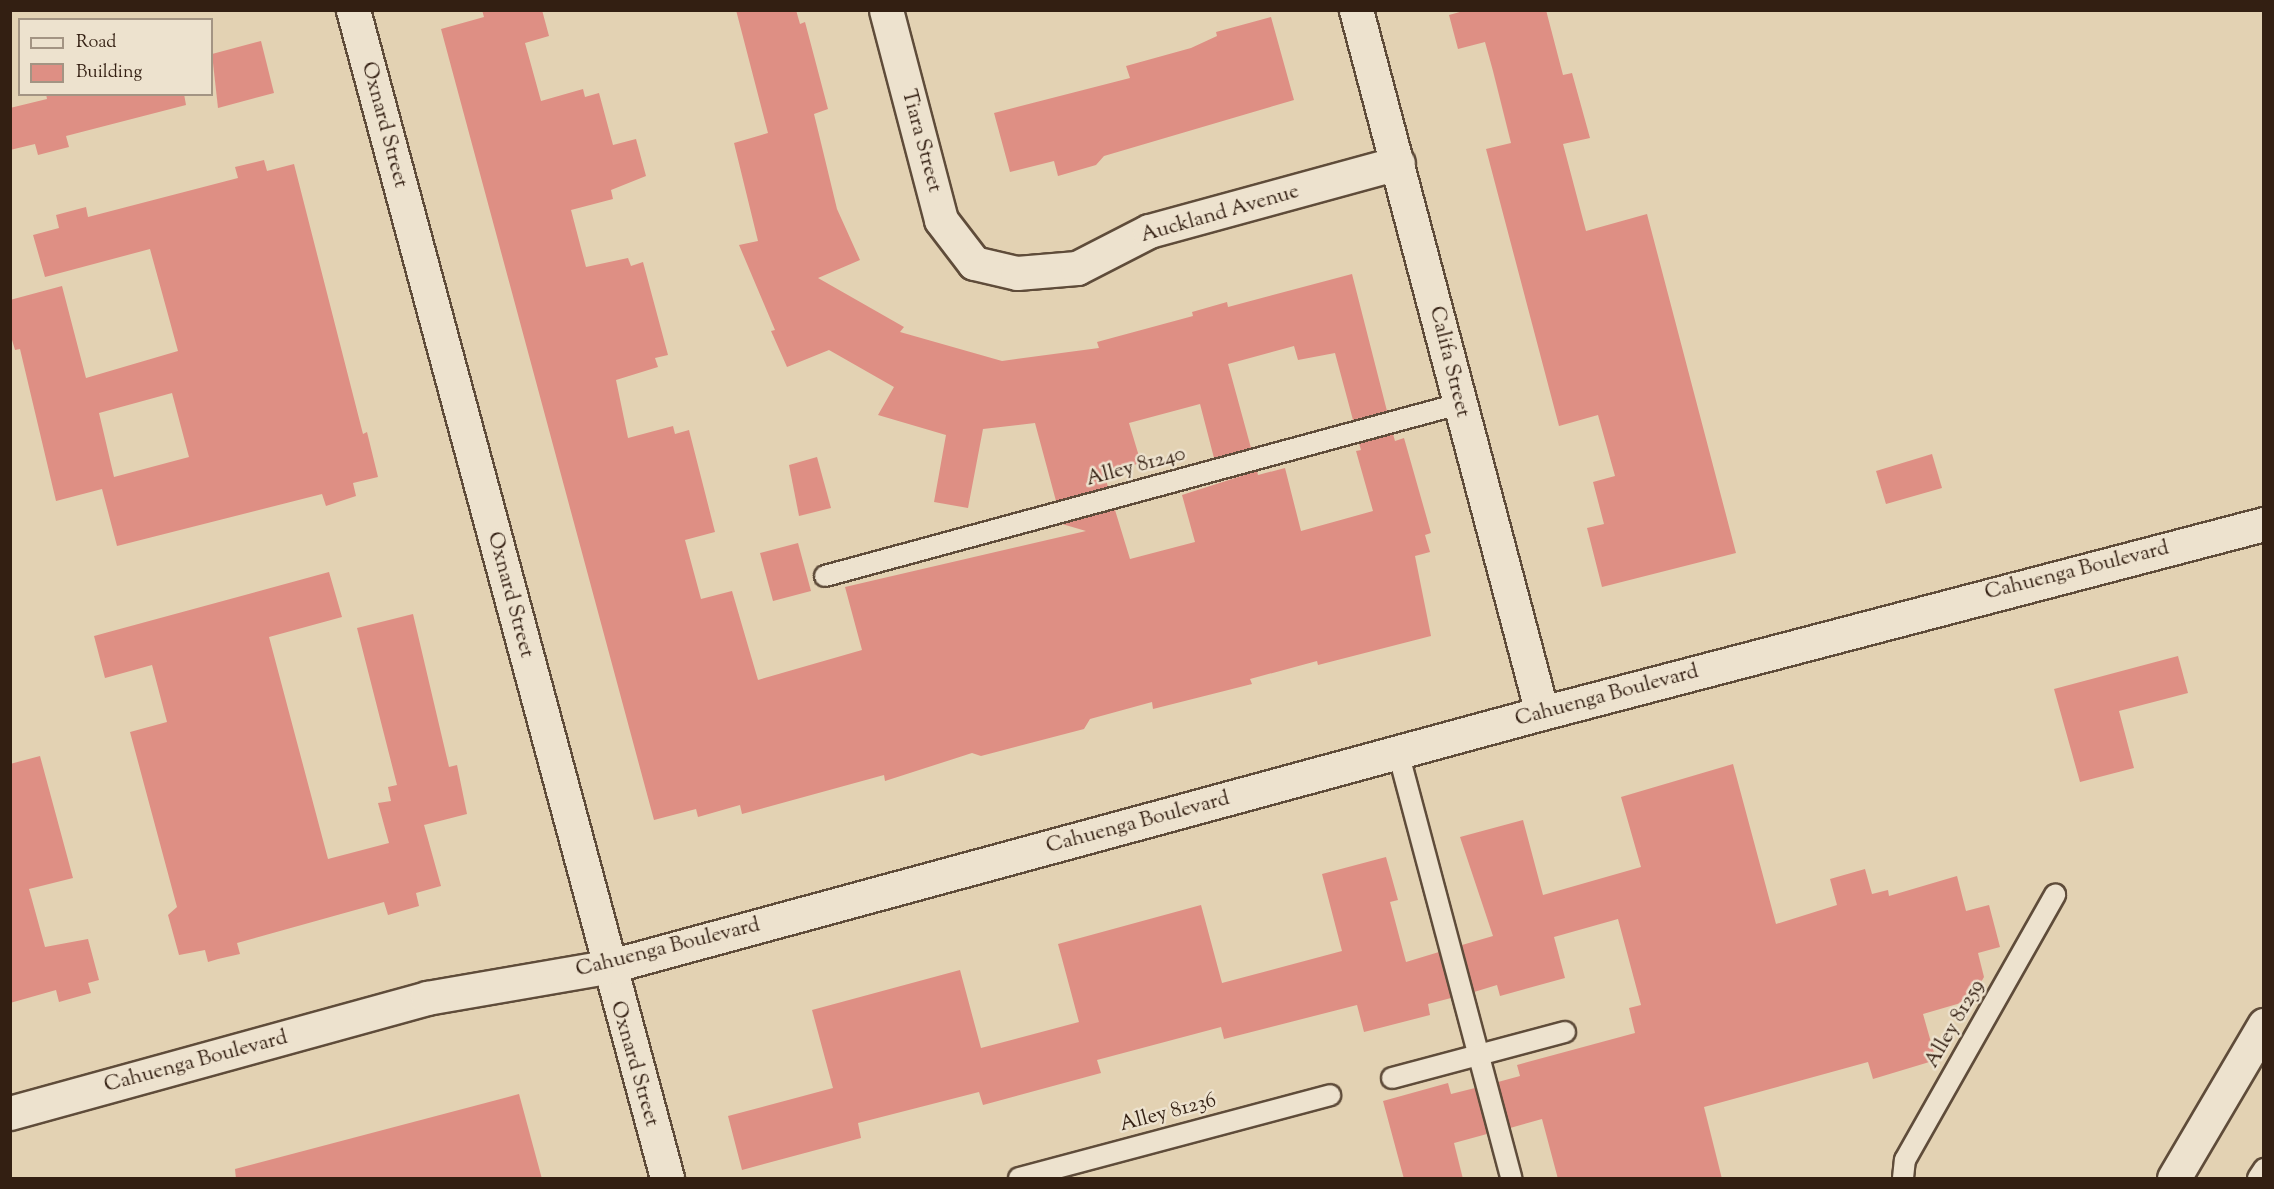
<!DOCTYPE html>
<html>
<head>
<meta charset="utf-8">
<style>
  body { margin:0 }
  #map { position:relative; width:2274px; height:1189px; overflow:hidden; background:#e3d2b3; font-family:"Sorts Mill Goudy",serif }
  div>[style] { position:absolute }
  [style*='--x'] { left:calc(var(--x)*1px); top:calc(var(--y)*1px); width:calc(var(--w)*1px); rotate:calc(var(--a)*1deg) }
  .building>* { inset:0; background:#de8f84 }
  .roads { filter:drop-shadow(2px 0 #5f4c3a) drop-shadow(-2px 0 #5f4c3a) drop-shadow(0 2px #5f4c3a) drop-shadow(0 -2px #5f4c3a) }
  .lane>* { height:20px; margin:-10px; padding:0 10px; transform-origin:10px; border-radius:10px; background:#ede2ce }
  .street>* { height:33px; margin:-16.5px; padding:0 16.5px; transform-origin:16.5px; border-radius:16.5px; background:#ede2ce }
  .secondary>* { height:33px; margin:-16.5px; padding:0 16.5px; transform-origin:16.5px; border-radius:16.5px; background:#ede2ce }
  span { translate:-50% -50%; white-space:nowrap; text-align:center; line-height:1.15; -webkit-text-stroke:5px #ede2ce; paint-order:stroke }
  .street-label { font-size:21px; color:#331f12 }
  .frame { position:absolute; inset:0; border:12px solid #331f12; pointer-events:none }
  .legend { position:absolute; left:18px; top:18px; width:195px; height:78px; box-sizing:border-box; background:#ede2ce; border:2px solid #a39483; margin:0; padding:8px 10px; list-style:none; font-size:18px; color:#331f12 }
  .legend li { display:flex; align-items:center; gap:12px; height:30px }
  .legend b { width:30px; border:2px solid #a39483 }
</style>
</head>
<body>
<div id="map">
  <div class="building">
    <div style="clip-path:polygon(482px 10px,542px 10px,549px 36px,525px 43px,541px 101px,583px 89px,585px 97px,599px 93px,613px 145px,636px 139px,646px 176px,611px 190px,613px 199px,571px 210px,586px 267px,628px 258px,631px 266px,643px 262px,668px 355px,655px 358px,658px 367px,616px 380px,628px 438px,673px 426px,675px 434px,689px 430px,715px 532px,685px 540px,701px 599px,732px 591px,758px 680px,862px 650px,845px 587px,1086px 531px,1062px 524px,1115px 510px,1130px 559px,1195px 542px,1182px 495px,1257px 471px,1258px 475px,1285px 468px,1301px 531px,1373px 511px,1356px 451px,1361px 450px,1359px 443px,1393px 434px,1395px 441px,1404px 438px,1431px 533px,1425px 535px,1430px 552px,1415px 556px,1431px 636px,1318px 665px,1317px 661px,1250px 679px,1252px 684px,1153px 709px,1152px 702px,1090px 719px,1084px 729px,981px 756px,972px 753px,885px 781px,884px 775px,742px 814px,740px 805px,698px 817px,696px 809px,654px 820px,441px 29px,484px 17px)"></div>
    <div style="clip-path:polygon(736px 10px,796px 10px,800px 24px,805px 22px,828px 109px,814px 114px,837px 209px,860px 260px,818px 278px,904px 327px,900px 332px,1002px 361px,1099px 348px,1097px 342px,1193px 316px,1192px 312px,1227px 302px,1228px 307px,1352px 274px,1387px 411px,1353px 420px,1335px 353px,1298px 360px,1294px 346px,1228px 364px,1251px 448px,1214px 458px,1200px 404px,1129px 423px,1141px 463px,1104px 473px,1108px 487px,1056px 501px,1035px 423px,983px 429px,968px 508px,934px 502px,946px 435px,878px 415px,894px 387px,829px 350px,787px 367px,771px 331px,775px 330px,739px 245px,758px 241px,734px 143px,768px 133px)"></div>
    <div style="clip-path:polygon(1467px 10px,1546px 10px,1563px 75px,1572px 73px,1590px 138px,1563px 144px,1586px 231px,1647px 214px,1736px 553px,1602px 587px,1587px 528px,1604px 524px,1593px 482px,1615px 476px,1598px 415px,1559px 426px,1486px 149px,1511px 143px,1493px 71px,1485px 42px,1458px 49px,1449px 15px)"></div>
    <div style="clip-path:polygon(1271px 17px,1294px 100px,1104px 156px,1096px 165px,1058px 176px,1054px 161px,1010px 172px,994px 113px,1130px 78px,1126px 66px,1191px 48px,1217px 36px,1216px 32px)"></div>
    <div style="clip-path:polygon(261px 41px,274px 93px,218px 108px,212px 54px)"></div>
    <div style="clip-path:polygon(46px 94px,184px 94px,186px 105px,66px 136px,69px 147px,38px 155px,35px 144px,10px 150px,10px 108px,47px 99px)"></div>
    <div style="clip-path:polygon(evenodd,264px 160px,267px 171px,294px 164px,363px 434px,367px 432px,378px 477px,353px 483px,356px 496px,326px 506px,322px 494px,117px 546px,102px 489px,56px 501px,20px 349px,15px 350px,10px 333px,10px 300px,62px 286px,86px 378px,178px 351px,150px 249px,45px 277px,33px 235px,59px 228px,56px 215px,86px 207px,88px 217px,238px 178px,235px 167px,264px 160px,172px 393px,189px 457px,114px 477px,99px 413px,172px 393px)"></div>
    <div style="clip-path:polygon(1932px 454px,1942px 488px,1886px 504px,1876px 471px)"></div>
    <div style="clip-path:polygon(817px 457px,831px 508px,799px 516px,789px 465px)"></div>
    <div style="clip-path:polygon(798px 543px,811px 591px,773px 601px,760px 553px)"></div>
    <div style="clip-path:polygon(329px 572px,342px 617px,269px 637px,328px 859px,389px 843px,378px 803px,391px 801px,388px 787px,397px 785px,357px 628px,413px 614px,449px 767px,457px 765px,467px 814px,424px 825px,441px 886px,416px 893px,419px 906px,388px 915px,384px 902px,237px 943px,240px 954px,218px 959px,208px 962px,205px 950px,179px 955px,168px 915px,177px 907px,130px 732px,167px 722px,152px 665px,105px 678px,94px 636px)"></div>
    <div style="clip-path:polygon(2178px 656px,2188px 693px,2119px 711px,2134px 768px,2080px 782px,2054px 689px)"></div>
    <div style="clip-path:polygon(40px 756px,73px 878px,29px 889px,45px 947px,88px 939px,99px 980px,88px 983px,91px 993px,59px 1002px,56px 990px,10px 1003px,10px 764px)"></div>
    <div style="clip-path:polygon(1733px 764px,1776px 924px,1837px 905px,1830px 879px,1865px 869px,1872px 894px,1888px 890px,1889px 896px,1957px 876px,1966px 911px,1989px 905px,2000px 947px,1978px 953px,1984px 977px,1971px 1000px,1923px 1014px,1936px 1060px,1873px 1079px,1868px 1062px,1704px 1107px,1722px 1179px,1558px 1179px,1542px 1119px,1510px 1128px,1498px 1082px,1520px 1076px,1517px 1065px,1635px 1033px,1629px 1008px,1641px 1005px,1618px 919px,1554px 937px,1565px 978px,1500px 996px,1497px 985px,1474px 992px,1462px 945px,1493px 936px,1460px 837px,1523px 820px,1543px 895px,1641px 867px,1621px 797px)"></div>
    <div style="clip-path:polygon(1386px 857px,1398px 900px,1390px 902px,1406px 962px,1439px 952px,1451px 998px,1428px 1004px,1430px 1015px,1364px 1032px,1357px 1005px,1224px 1039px,1221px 1027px,1097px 1060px,1101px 1073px,983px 1105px,979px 1092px,858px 1123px,861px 1138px,742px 1170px,728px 1116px,833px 1088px,812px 1010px,960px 970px,981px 1048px,1079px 1022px,1058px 944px,1201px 905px,1222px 983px,1342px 951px,1322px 874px)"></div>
    <div style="clip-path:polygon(1448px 1083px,1451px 1094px,1475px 1088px,1487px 1134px,1454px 1143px,1463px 1179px,1404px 1179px,1383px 1101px)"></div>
    <div style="clip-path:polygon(519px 1094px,542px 1179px,236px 1179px,235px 1169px)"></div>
  </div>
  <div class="roads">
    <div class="lane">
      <div style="--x:825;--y:576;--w:657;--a:-15.18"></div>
      <div style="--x:1398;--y:752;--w:441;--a:75.1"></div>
      <div style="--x:1392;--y:1078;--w:179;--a:-14.9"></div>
      <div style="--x:1019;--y:1178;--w:322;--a:-14.9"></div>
      <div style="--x:1903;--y:1178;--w:18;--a:-84"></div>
      <div style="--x:1905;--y:1160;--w:305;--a:-60.5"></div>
      <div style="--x:2258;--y:1178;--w:11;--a:-56"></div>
    </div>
    <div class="street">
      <div style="--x:886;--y:10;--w:217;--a:75.3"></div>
      <div style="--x:941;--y:220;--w:54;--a:52.5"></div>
      <div style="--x:974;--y:263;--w:44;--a:13.1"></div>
      <div style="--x:1017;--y:273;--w:60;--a:-4.8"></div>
      <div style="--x:1077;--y:268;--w:81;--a:-27.2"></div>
      <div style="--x:1149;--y:231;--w:258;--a:-15.3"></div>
      <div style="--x:1356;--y:10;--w:727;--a:75.18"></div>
      <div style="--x:2174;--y:1178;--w:178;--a:-59.5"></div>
    </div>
    <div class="secondary">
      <div style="--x:353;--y:10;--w:1209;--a:74.95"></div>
      <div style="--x:10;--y:1113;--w:433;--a:-15.4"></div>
      <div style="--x:427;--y:998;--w:183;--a:-9.8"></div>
      <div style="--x:607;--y:967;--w:969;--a:-15.2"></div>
      <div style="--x:1542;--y:713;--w:746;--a:-14.67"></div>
    </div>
  </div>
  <div class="street-label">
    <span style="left:384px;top:125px;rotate:75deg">Oxnard Street</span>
    <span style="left:921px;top:141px;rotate:75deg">Tiara Street</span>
    <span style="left:1220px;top:214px;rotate:-16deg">Auckland Avenue</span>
    <span style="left:1449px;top:362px;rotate:76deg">Califa Street</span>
    <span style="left:1136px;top:467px;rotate:-15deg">Alley 81240</span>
    <span style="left:2077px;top:571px;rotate:-14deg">Cahuenga Boulevard</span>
    <span style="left:510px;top:595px;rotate:75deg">Oxnard Street</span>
    <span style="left:1607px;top:696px;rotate:-15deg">Cahuenga Boulevard</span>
    <span style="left:1138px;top:823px;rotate:-15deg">Cahuenga Boulevard</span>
    <span style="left:668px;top:948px;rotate:-14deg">Cahuenga Boulevard</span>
    <span style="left:1955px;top:1024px;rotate:-60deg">Alley 81259</span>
    <span style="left:196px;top:1062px;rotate:-15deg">Cahuenga Boulevard</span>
    <span style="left:634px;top:1064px;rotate:74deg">Oxnard Street</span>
    <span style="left:1168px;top:1113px;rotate:-15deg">Alley 81236</span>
  </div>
  <div class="frame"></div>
  <ul class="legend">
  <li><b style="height:8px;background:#ede2ce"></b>Road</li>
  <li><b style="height:16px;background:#de8f84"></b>Building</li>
  </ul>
</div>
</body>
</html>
